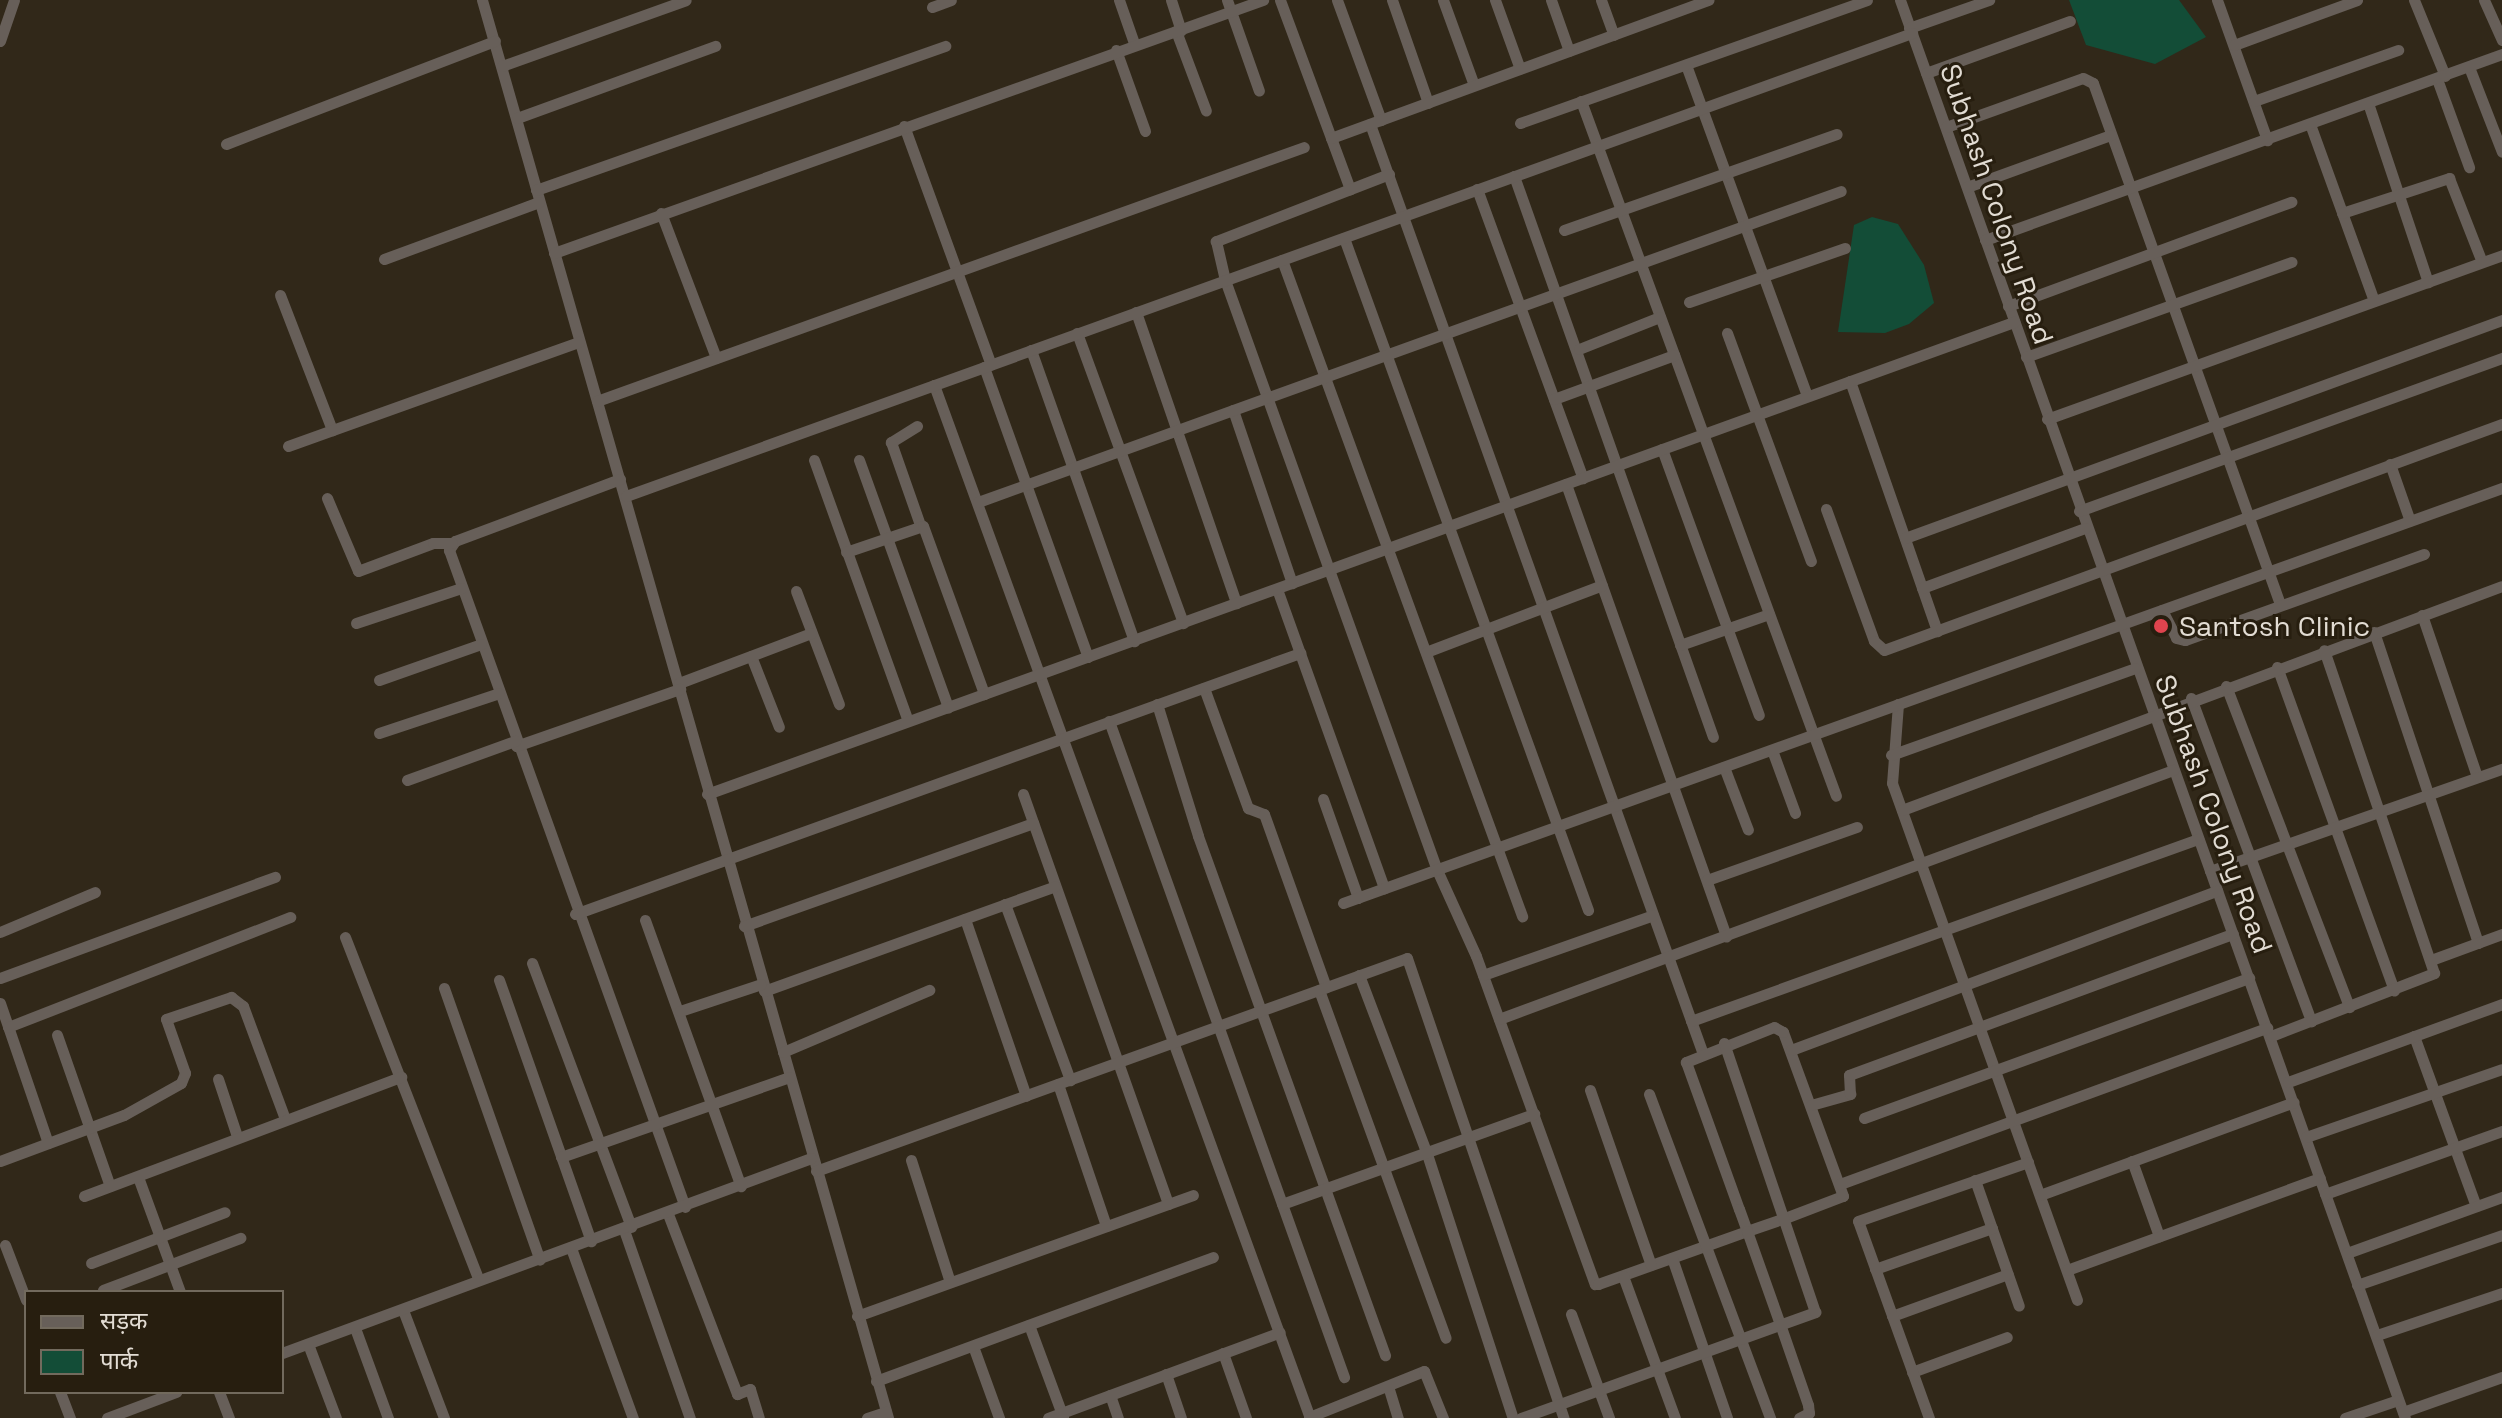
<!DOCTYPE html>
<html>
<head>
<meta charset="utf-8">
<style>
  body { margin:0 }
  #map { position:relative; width:2502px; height:1418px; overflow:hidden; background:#312819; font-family:"Space Grotesk","Noto Sans Devanagari",sans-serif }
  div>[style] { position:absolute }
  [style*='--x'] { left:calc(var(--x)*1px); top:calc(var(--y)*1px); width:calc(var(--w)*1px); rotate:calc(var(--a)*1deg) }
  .green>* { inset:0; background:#134d37 }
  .minor>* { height:11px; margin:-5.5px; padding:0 5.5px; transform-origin:5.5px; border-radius:5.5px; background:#675f59 }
  .dots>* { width:22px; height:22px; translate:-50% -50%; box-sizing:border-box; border:4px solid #271e0f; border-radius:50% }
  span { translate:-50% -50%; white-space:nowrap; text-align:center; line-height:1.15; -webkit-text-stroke:6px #271e0f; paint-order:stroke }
  .street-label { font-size:28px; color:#e2dcd3 }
  .poi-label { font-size:28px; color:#e2dcd3 }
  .left { translate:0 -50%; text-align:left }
  .legend { position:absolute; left:24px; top:1290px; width:260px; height:104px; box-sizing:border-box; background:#271e0f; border:2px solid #726a5d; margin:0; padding:10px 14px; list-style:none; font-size:24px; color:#e2dcd3 }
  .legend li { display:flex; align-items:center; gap:16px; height:40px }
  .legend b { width:40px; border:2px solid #726a5d }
</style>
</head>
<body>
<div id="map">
  <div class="green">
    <div style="clip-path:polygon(2069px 0,2179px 0,2206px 37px,2155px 64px,2086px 45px)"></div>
    <div style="clip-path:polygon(1872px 217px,1898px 224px,1924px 265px,1934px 303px,1909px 324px,1885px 333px,1838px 332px,1854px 225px)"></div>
  </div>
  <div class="minor">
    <div style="--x:482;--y:0;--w:1475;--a:74.02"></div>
    <div style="--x:1119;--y:0;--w:46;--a:70.8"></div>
    <div style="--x:1171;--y:0;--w:32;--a:72"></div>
    <div style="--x:1227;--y:0;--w:96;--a:70.6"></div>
    <div style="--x:1280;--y:0;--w:202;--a:69.7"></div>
    <div style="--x:1337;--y:0;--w:128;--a:69.9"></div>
    <div style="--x:1392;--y:0;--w:109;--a:70.7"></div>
    <div style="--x:1443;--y:0;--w:90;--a:70"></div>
    <div style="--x:1495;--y:0;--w:73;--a:70.1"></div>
    <div style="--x:1551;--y:0;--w:54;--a:70.6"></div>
    <div style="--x:1601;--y:0;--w:37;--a:70"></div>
    <div style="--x:1900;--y:0;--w:1505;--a:70.4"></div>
    <div style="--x:2217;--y:0;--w:149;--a:70.3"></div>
    <div style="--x:2414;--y:0;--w:82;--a:67.8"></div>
    <div style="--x:2484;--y:0;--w:44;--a:65.8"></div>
    <div style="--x:932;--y:7;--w:20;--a:-20"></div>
    <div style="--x:1909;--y:28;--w:85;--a:-19.3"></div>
    <div style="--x:1176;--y:31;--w:85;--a:69.4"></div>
    <div style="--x:0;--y:41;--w:43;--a:-71.1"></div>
    <div style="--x:2234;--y:45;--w:131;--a:-20.1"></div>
    <div style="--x:1116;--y:50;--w:86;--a:70.3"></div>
    <div style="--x:1686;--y:65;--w:352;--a:69.9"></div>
    <div style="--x:502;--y:66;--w:195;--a:-19.7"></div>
    <div style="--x:2469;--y:67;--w:91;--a:68.8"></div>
    <div style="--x:1926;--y:73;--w:153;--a:-19.9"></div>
    <div style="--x:2437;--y:79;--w:94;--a:70"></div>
    <div style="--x:1581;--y:101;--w:740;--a:69.85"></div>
    <div style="--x:2254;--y:101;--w:153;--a:-19.5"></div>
    <div style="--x:2368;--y:103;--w:189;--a:71.5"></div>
    <div style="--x:517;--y:118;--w:211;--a:-20"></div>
    <div style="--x:1520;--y:123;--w:368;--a:-19.5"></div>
    <div style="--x:1370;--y:124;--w:985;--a:70.3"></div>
    <div style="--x:2310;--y:124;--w:188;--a:70.1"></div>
    <div style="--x:904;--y:126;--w:254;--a:70"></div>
    <div style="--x:1946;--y:127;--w:145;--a:-19.7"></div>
    <div style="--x:2083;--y:78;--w:11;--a:27"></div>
    <div style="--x:2093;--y:83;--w:554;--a:70.26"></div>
    <div style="--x:1331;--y:138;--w:402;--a:-20.1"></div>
    <div style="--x:226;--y:144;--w:288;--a:-21"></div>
    <div style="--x:1389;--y:174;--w:186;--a:158.8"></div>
    <div style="--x:1216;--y:241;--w:40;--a:77"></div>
    <div style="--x:1225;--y:280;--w:627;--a:70.24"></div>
    <div style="--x:1437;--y:870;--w:94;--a:65.6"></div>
    <div style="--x:1476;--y:956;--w:349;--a:70.1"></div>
    <div style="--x:1595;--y:1284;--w:3;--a:0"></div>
    <div style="--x:1598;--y:1284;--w:114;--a:-19.6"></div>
    <div style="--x:1705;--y:1246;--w:45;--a:-19.7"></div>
    <div style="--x:1747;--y:1231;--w:40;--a:-18.9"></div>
    <div style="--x:1785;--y:1218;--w:62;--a:-20.8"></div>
    <div style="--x:1843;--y:1196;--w:175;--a:-110.1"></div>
    <div style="--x:1783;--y:1032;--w:10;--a:-151"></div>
    <div style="--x:1774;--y:1027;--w:95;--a:158.3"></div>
    <div style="--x:1686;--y:1062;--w:156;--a:70.2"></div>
    <div style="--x:1739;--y:1209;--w:23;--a:70"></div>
    <div style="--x:1747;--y:1231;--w:99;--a:70.5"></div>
    <div style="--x:1780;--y:1324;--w:86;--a:70.9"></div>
    <div style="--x:1808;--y:1405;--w:8;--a:83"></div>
    <div style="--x:1809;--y:1413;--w:11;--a:153"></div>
    <div style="--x:1514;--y:176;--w:595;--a:70.47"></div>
    <div style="--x:1967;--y:187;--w:153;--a:-19.9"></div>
    <div style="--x:1477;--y:189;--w:308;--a:69.9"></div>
    <div style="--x:536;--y:190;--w:434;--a:-19.4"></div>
    <div style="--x:661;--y:213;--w:155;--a:69.2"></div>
    <div style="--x:2342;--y:213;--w:113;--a:-18.1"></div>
    <div style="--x:2449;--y:178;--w:90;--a:68.6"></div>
    <div style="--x:1564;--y:230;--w:289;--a:-19.4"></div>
    <div style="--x:1344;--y:238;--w:715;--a:70.04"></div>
    <div style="--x:1985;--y:240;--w:549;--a:-19.79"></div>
    <div style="--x:554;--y:253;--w:753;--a:-19.64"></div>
    <div style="--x:384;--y:259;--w:165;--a:-20.2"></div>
    <div style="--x:1282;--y:260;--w:699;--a:69.9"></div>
    <div style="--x:280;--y:295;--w:145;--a:68.9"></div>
    <div style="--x:1689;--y:302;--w:165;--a:-19.1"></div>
    <div style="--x:2008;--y:306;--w:302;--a:-20.2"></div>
    <div style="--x:1136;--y:312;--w:308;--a:71"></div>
    <div style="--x:1077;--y:333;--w:309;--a:69.9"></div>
    <div style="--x:1727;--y:333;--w:243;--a:69.8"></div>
    <div style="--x:1579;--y:349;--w:87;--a:-21.6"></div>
    <div style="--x:1031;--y:350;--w:309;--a:70.5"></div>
    <div style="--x:2026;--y:357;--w:282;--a:-19.7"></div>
    <div style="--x:984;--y:367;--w:308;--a:70.3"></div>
    <div style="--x:1850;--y:381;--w:265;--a:70.8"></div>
    <div style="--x:934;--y:385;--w:1099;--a:70"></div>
    <div style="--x:1554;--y:399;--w:128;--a:-20.1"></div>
    <div style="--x:597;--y:401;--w:751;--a:-19.76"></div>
    <div style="--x:1233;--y:410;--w:183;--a:71.2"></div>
    <div style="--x:2047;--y:419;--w:484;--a:-19.8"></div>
    <div style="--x:917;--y:426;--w:31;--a:148"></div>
    <div style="--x:891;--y:442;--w:88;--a:70.7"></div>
    <div style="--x:288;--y:446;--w:309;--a:-19.7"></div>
    <div style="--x:1662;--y:449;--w:283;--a:70"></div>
    <div style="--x:814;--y:460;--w:277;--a:70.2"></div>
    <div style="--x:859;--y:460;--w:263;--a:70.2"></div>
    <div style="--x:2390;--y:464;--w:60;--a:70.7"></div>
    <div style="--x:620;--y:479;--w:176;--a:159.4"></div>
    <div style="--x:455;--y:541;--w:11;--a:124"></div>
    <div style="--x:449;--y:550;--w:698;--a:70.24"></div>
    <div style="--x:1566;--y:484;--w:480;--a:70.5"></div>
    <div style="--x:626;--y:496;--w:1367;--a:-19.8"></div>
    <div style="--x:327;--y:498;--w:79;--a:67"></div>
    <div style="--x:358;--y:571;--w:80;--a:-20.5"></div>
    <div style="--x:433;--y:543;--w:19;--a:0"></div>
    <div style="--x:978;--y:502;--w:917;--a:-19.82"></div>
    <div style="--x:1826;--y:509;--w:140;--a:70"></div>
    <div style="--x:1874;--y:641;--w:13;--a:42"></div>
    <div style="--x:1884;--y:650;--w:658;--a:-20.09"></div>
    <div style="--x:2079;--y:511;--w:450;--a:-19.9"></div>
    <div style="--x:1905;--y:538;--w:636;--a:-20.06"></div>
    <div style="--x:846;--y:552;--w:81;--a:-18.7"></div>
    <div style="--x:923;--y:526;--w:179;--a:70"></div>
    <div style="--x:1922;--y:588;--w:174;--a:-20.2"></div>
    <div style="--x:1277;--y:589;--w:318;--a:70.3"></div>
    <div style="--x:796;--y:591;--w:121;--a:69.2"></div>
    <div style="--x:2162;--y:610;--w:31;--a:63"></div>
    <div style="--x:2176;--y:638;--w:9;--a:13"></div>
    <div style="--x:2185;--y:640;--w:254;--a:-19.8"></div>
    <div style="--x:2422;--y:615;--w:171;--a:71.2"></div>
    <div style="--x:356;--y:623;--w:111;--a:-18.4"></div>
    <div style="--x:2374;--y:632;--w:328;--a:71.5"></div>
    <div style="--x:1680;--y:645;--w:94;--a:-19.2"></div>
    <div style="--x:1426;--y:652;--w:188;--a:-20.8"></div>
    <div style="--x:751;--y:656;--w:76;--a:68.5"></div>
    <div style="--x:2277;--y:667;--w:344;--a:70.1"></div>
    <div style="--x:379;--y:680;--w:108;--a:-19.4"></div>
    <div style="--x:679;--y:683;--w:141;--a:-20.7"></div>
    <div style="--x:2226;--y:686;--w:344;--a:69"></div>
    <div style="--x:1204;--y:688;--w:128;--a:69.9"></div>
    <div style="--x:1248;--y:808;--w:17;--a:21"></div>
    <div style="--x:1264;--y:814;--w:184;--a:70.3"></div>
    <div style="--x:2191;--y:698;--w:345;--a:69.6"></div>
    <div style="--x:1157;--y:704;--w:138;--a:72.7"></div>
    <div style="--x:1198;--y:836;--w:552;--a:70.19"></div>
    <div style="--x:1898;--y:704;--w:79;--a:94.3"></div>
    <div style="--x:1892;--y:783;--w:549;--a:70.31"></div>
    <div style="--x:1109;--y:721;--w:697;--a:70.29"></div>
    <div style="--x:379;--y:733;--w:126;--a:-18.4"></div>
    <div style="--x:516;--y:746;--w:174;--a:-19.2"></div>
    <div style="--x:1772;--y:750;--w:67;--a:69.9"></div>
    <div style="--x:1891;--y:755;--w:259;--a:-19.6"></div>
    <div style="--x:1724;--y:767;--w:67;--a:69.1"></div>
    <div style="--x:407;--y:780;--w:115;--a:-19.9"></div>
    <div style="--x:707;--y:794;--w:1390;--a:-19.86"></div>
    <div style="--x:1023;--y:794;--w:435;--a:70.5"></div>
    <div style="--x:1323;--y:799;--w:105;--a:70.5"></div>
    <div style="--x:1902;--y:810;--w:640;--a:-20.47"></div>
    <div style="--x:2210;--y:871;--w:309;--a:-19.3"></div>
    <div style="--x:1707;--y:880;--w:159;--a:-19.5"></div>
    <div style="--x:1343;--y:903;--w:1231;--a:-19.7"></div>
    <div style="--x:1005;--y:904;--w:188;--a:69.7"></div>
    <div style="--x:575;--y:914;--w:771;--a:-19.8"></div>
    <div style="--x:965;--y:919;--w:187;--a:71"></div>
    <div style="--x:645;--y:920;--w:283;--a:70.2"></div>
    <div style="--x:744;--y:926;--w:307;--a:-19.6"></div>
    <div style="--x:0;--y:932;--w:103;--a:-22.8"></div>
    <div style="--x:345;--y:937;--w:368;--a:68.7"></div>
    <div style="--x:2431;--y:960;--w:76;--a:-20.1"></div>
    <div style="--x:532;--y:963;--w:282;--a:69.4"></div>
    <div style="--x:1359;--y:975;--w:188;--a:69.2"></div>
    <div style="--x:1426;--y:1151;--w:281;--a:72"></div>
    <div style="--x:1483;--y:975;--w:180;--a:-19.4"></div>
    <div style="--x:0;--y:978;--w:293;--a:-20.2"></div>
    <div style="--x:499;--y:980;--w:277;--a:70.6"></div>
    <div style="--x:444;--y:988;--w:288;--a:70.6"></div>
    <div style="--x:1319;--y:990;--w:370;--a:70"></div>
    <div style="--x:764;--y:991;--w:309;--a:-19.8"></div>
    <div style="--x:0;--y:1003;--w:148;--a:71.1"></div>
    <div style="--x:680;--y:1011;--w:85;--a:-18.4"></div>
    <div style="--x:1499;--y:1019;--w:719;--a:-20.28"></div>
    <div style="--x:1691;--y:1021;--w:539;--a:-19.75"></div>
    <div style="--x:8;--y:1027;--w:303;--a:-21.3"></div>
    <div style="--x:57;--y:1035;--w:160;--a:70.7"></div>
    <div style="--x:2271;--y:1036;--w:175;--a:-21.1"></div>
    <div style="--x:2434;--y:973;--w:341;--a:-108.8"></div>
    <div style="--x:2414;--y:1036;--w:181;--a:70"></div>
    <div style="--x:1791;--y:1050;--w:455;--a:-20.5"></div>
    <div style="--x:783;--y:1052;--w:159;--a:-23"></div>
    <div style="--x:218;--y:1079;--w:60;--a:71.6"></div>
    <div style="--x:2288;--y:1082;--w:228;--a:-20"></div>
    <div style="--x:1058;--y:1084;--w:150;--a:71.3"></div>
    <div style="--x:1590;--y:1090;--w:185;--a:70.8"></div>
    <div style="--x:1649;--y:1094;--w:346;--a:69.5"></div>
    <div style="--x:1811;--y:1105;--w:41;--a:-15.8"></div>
    <div style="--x:1850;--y:1094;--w:19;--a:-93"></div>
    <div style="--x:1849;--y:1075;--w:409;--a:-20.2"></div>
    <div style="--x:1864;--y:1118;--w:410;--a:-20"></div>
    <div style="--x:2306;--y:1137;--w:207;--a:-19.1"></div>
    <div style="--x:561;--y:1157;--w:242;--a:-19.3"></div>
    <div style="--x:911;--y:1160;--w:128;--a:72.3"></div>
    <div style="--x:0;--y:1161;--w:132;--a:-20.4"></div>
    <div style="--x:124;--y:1115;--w:65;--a:-29.3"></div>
    <div style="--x:181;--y:1083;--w:11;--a:-68"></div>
    <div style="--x:185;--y:1073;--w:57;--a:-109.4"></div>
    <div style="--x:166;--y:1019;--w:69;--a:-18.7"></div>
    <div style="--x:231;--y:997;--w:15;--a:37"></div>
    <div style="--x:243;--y:1006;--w:121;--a:69.6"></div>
    <div style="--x:2132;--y:1161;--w:80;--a:70.2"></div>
    <div style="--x:816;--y:1171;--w:628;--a:-19.82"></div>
    <div style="--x:1407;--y:958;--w:486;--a:71.2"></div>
    <div style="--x:138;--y:1177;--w:122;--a:69.9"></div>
    <div style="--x:1975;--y:1180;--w:133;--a:70.8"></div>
    <div style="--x:1840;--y:1184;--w:455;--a:-20.1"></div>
    <div style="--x:2325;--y:1194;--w:188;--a:-19.6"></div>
    <div style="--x:2040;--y:1195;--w:270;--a:-20.1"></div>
    <div style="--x:84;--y:1196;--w:339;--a:-20.6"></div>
    <div style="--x:1282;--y:1204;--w:268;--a:-19.7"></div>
    <div style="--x:668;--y:1214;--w:193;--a:69"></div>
    <div style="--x:737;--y:1394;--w:14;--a:-21"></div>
    <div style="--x:750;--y:1389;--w:30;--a:73"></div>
    <div style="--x:624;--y:1230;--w:199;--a:70.7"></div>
    <div style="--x:5;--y:1245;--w:59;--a:69.1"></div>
    <div style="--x:571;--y:1248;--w:181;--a:70"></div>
    <div style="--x:2347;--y:1253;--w:165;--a:-19.9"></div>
    <div style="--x:1672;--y:1258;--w:169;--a:71"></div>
    <div style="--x:91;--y:1263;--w:143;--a:-20.8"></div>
    <div style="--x:1875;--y:1269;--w:124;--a:-19.3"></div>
    <div style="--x:2067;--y:1270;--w:269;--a:-20"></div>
    <div style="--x:1623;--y:1276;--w:151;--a:69.9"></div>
    <div style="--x:2357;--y:1285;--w:153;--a:-19"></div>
    <div style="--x:103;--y:1290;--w:147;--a:-20.8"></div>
    <div style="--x:403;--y:1310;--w:116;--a:69.2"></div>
    <div style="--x:1571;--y:1314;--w:111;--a:69.9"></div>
    <div style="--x:857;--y:1316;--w:357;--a:-19.8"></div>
    <div style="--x:1892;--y:1316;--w:123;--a:-19.9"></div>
    <div style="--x:1029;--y:1325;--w:98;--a:69.7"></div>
    <div style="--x:355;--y:1328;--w:96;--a:69.9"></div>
    <div style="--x:2377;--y:1335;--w:132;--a:-18.6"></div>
    <div style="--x:308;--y:1344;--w:79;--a:69.3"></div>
    <div style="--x:973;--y:1346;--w:77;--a:70.1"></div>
    <div style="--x:282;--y:1353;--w:564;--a:-20.23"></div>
    <div style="--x:1223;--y:1353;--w:69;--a:70.5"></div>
    <div style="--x:1912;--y:1372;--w:101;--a:-20.2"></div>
    <div style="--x:1166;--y:1374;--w:46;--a:71.2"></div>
    <div style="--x:876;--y:1381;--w:359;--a:-20.2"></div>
    <div style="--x:1388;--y:1386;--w:34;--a:73"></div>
    <div style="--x:60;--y:1392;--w:28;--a:69"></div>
    <div style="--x:219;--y:1392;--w:28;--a:69"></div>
    <div style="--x:1110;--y:1395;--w:24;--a:71"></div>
    <div style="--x:2403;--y:1412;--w:105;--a:-19.5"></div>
    <div style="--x:1309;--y:1417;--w:124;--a:-21.8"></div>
    <div style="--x:1424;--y:1371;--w:51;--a:68"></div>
    <div style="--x:107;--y:1418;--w:74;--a:-20.6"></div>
    <div style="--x:867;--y:1418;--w:20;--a:-18"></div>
    <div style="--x:1048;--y:1418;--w:247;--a:-20.3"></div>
    <div style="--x:1521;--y:1418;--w:313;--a:-19.8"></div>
    <div style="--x:1815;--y:1312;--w:284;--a:-108.7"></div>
    <div style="--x:1929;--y:1418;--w:209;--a:-109.8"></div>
    <div style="--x:1858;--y:1221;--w:180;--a:-19.1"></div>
    <div style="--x:2345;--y:1418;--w:56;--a:-18.8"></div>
  </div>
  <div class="dots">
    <div style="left:2161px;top:626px;background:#e0444e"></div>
  </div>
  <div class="street-label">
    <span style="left:1997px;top:204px;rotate:71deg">Subhash Colony Road</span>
    <span style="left:2214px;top:814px;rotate:70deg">Subhash Colony Road</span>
  </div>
  <div class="poi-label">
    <span class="left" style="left:2179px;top:626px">Santosh Clinic</span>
  </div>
  <ul class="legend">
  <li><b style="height:10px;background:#675f59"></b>सड़क</li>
  <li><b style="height:22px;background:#134d37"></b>पार्क</li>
  </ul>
</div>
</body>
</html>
